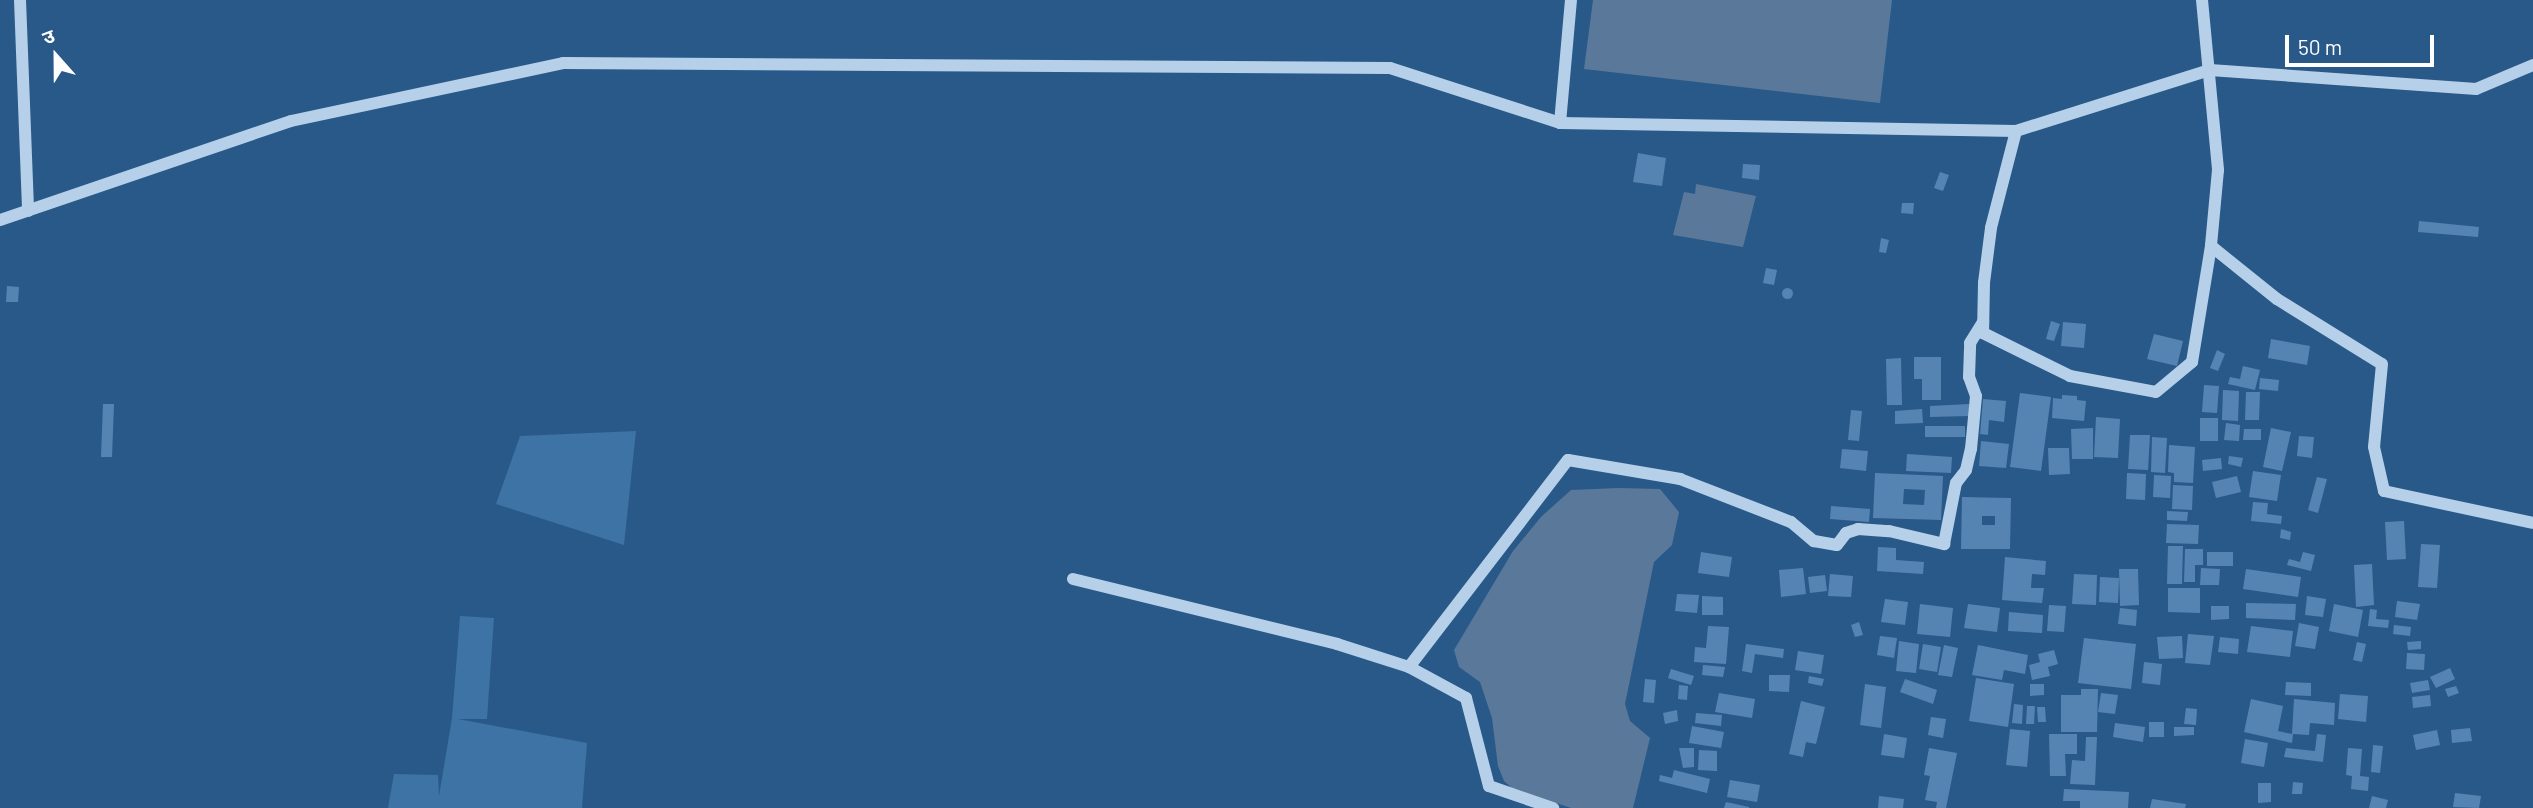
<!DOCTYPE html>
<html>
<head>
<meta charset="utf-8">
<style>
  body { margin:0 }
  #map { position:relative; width:2533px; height:808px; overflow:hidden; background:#295989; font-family:Barlow,"Noto Sans Devanagari",sans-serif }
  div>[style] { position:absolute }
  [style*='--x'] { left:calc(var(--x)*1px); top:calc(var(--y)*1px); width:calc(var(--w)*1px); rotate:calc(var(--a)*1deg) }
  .green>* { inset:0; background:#3e73a5 }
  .water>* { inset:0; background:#5a799a }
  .building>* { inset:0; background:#5684b2 }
  .round { border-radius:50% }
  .minor>* { height:12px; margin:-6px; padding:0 6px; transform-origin:6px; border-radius:6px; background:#b7d0e9 }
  span { translate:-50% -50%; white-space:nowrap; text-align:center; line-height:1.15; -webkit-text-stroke:5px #295989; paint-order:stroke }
  .north { position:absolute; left:21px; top:21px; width:70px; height:70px; -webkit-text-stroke:5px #295989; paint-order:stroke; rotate:339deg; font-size:19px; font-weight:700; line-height:28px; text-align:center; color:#fff }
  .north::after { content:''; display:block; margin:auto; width:24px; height:32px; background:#fff; clip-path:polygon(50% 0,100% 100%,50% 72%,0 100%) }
  .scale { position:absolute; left:2285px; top:35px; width:149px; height:32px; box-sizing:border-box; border:4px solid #fff; border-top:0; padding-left:9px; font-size:21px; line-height:24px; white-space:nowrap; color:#fff; -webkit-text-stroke:5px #295989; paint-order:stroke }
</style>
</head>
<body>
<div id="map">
  <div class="green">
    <div style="clip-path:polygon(636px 431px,624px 545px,496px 504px,520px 436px)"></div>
    <div style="clip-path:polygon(460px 616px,494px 618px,487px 719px,458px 719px,587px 743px,582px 808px,388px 808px,394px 774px,438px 775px,439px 796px,452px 718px)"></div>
  </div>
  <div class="water">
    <div style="clip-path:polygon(1593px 0,1892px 0,1880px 103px,1584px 69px)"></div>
    <div style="clip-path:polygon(1696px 184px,1756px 196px,1743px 247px,1673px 235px,1684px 192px,1695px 194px)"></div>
    <div style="clip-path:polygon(1618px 488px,1660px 489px,1679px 512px,1672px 545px,1654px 562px,1625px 704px,1630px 721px,1650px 738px,1633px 808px,1571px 808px,1512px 788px,1504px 781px,1498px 766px,1492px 718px,1480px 682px,1459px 667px,1454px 650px,1513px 551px,1541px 517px,1571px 490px)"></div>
  </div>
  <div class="building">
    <div style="clip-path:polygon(1638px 153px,1666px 158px,1662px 186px,1633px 182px)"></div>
    <div style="clip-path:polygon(1743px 164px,1760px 165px,1759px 180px,1742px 178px)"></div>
    <div style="clip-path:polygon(1940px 172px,1949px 175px,1943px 191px,1934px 188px)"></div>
    <div style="clip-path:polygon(1902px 203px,1914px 203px,1913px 214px,1901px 213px)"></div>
    <div style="clip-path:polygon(2419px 221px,2479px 227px,2478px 237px,2418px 232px)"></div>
    <div style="clip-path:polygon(1881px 238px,1889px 240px,1886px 253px,1879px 252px)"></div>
    <div style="clip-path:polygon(1766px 268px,1777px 270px,1774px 285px,1763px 283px)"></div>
    <div style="clip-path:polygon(7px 286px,19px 287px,18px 302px,6px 302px)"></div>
    <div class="round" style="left:1781.5px;top:287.5px;width:11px;height:11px"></div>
    <div style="clip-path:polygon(2051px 321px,2060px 324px,2054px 341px,2046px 339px)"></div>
    <div style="clip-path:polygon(2063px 322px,2086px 324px,2084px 348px,2061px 346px)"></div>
    <div style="clip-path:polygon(2154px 334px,2183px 341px,2177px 366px,2147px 359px)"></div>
    <div style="clip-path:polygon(2271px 339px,2310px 346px,2307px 365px,2268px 358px)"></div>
    <div style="clip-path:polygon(2217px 350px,2225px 354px,2218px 371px,2210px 368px)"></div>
    <div style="clip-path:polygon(1914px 357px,1941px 357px,1941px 400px,1922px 400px,1922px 379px,1914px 379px)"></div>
    <div style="clip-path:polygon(1901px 358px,1902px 405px,1887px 405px,1886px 359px)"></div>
    <div style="clip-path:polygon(2243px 366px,2260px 370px,2255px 390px,2228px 384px,2230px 377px,2240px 379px)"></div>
    <div style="clip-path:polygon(2260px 378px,2279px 380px,2278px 391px,2259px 389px)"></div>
    <div style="clip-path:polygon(2204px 385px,2219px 386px,2217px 413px,2202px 412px)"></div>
    <div style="clip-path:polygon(2223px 390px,2239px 391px,2238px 421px,2222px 420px)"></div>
    <div style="clip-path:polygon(2246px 392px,2260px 392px,2259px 420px,2245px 420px)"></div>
    <div style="clip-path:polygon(2020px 393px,2051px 397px,2041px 471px,2010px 467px)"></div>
    <div style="clip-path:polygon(2062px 395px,2077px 396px,2077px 400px,2086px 401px,2084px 421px,2052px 418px,2053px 398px,2062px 399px)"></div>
    <div style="clip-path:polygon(1983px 399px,2006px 401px,2004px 422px,1989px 420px,1988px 435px,1980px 434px)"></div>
    <div style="clip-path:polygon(103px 404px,114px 404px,112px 457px,101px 457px)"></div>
    <div style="clip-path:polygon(1969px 404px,1970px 416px,1930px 417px,1930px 406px)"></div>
    <div style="clip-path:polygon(1922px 409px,1923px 423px,1895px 424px,1895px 411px)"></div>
    <div style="clip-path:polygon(1851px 410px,1862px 411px,1859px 441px,1848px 440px)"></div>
    <div style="clip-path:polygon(2096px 417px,2120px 419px,2118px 458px,2094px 457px)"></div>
    <div style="clip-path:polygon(2200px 418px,2218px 418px,2218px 441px,2200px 441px)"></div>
    <div style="clip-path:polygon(2226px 423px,2240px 425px,2239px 441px,2224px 440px)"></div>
    <div style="clip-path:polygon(1925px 426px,1965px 426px,1965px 437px,1925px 437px)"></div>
    <div style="clip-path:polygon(2093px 428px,2093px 459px,2072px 459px,2071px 429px)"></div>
    <div style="clip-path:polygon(2271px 428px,2291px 432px,2282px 471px,2263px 467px)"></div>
    <div style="clip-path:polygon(2244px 429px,2261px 429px,2261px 440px,2243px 440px)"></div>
    <div style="clip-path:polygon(2130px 435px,2150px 435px,2148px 470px,2128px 469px)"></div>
    <div style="clip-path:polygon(2299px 436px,2314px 437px,2312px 458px,2297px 456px)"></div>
    <div style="clip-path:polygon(2152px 437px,2167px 438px,2165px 473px,2151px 472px)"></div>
    <div style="clip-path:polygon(1981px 441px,2009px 444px,2006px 468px,1979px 466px)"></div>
    <div style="clip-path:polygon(2169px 445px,2195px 447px,2193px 483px,2174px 482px,2174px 473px,2168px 472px)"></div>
    <div style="clip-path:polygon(2048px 448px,2069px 448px,2070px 474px,2049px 475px)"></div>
    <div style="clip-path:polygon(1842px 449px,1868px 451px,1866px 471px,1840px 468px)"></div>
    <div style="clip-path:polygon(1907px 454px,1952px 457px,1951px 473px,1906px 471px)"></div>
    <div style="clip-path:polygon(2229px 456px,2243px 458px,2241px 467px,2228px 464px)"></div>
    <div style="clip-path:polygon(2221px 458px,2222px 469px,2203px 471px,2202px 460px)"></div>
    <div style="clip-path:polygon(2253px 471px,2281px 475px,2277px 501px,2249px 497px)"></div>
    <div style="clip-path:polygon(evenodd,1875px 473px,1943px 476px,1941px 520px,1873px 518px,1875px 473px,1904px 489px,1925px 490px,1924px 505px,1903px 504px,1904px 489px)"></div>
    <div style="clip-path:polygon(2127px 473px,2146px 474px,2145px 500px,2126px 499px)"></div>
    <div style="clip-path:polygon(2154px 475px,2171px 476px,2170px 498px,2153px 497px)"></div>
    <div style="clip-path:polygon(2237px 476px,2241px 492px,2216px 498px,2212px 482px)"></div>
    <div style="clip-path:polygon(2317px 477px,2327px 479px,2318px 513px,2308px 510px)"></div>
    <div style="clip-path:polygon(2173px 485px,2193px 486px,2192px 510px,2172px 509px)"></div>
    <div style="clip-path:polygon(evenodd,1962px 497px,2011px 498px,2010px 549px,1961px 549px,1962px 497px,1982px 516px,1995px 516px,1995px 525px,1982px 525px,1982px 516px)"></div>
    <div style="clip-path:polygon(2253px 502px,2268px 503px,2267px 514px,2282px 516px,2281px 524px,2251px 521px)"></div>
    <div style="clip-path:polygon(1831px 506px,1870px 509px,1869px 522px,1830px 519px)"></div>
    <div style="clip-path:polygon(2167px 511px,2188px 512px,2187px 521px,2167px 520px)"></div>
    <div style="clip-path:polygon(2404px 521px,2406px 559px,2387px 560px,2385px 522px)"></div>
    <div style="clip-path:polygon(2167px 524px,2199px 525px,2198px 544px,2166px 543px)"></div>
    <div style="clip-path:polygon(2281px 529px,2291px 532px,2290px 540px,2280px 538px)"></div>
    <div style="clip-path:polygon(2421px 544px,2440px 545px,2437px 588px,2418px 587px)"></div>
    <div style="clip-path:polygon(2168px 546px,2183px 546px,2182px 584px,2167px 584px)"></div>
    <div style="clip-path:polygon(1878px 547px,1896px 548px,1896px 560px,1924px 562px,1923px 574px,1877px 571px)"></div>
    <div style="clip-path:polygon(2185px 549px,2203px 549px,2203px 565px,2195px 565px,2195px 582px,2184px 582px)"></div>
    <div style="clip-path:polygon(1701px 552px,1732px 557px,1729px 577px,1698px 573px)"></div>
    <div style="clip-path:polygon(2207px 552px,2233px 552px,2233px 566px,2207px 566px)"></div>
    <div style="clip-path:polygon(2303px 552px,2315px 555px,2311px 571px,2287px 565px,2289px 559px,2300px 562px)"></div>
    <div style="clip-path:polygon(2005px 557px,2046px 561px,2045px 575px,2032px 574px,2031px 588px,2044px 588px,2042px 603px,2002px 600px)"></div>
    <div style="clip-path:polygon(2372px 564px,2374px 605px,2356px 607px,2354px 565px)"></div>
    <div style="clip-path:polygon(1803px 568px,1806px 594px,1781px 597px,1779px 570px)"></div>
    <div style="clip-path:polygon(2201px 568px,2220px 569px,2219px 585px,2200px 585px)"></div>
    <div style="clip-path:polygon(2119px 569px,2138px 569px,2139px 605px,2120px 606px)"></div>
    <div style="clip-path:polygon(2246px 569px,2301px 577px,2298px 597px,2243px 589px)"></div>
    <div style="clip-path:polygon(1830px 574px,1853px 576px,1851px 597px,1828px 596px)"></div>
    <div style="clip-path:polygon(2074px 574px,2097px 575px,2096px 605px,2072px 604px)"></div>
    <div style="clip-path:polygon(1825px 575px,1827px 591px,1810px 593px,1808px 577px)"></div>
    <div style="clip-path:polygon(2100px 577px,2119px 578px,2118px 603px,2099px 602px)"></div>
    <div style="clip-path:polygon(2168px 588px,2200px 588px,2200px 613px,2168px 612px)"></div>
    <div style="clip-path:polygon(1677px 594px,1699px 595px,1697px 613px,1675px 611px)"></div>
    <div style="clip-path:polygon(1702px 596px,1723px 597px,1723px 615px,1702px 615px)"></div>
    <div style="clip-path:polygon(2307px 596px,2326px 599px,2323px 617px,2305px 615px)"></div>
    <div style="clip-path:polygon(1885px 599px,1908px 602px,1905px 625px,1881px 622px)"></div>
    <div style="clip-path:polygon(2397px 601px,2420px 604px,2417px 620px,2395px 617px)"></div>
    <div style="clip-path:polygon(2246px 603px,2296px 604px,2295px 620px,2246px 618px)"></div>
    <div style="clip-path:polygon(1920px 604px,1953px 608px,1950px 637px,1917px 634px)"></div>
    <div style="clip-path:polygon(1968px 604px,2000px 608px,1997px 632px,1964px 628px)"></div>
    <div style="clip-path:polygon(2334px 604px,2363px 610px,2358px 637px,2329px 631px)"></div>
    <div style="clip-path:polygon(2049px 605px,2066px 606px,2064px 632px,2047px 631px)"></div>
    <div style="clip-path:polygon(2211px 606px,2229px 606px,2229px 619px,2211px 620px)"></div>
    <div style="clip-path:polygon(2120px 608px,2137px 610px,2136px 626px,2118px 624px)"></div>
    <div style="clip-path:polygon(2370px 609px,2377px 610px,2376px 619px,2389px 620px,2388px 628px,2368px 626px)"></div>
    <div style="clip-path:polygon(2009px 612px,2043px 615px,2042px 633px,2008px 631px)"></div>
    <div style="clip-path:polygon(1859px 622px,1863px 635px,1855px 637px,1851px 625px)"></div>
    <div style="clip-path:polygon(2299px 623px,2319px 627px,2315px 649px,2295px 646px)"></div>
    <div style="clip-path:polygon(2394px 625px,2411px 627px,2410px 636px,2393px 634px)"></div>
    <div style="clip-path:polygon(1708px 626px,1729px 627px,1726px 664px,1694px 662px,1695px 647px,1706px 648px)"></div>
    <div style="clip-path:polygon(2251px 626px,2293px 631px,2290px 657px,2247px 652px)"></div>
    <div style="clip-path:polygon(2188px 634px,2214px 636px,2210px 665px,2185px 663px)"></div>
    <div style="clip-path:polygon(1880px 636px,1897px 638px,1894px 658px,1877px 655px)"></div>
    <div style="clip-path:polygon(2182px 636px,2183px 658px,2159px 659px,2157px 637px)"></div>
    <div style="clip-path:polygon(2220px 637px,2239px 639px,2238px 654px,2218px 652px)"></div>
    <div style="clip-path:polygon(2084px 638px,2136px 644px,2131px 689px,2078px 683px)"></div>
    <div style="clip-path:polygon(1899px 641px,1919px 644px,1916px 673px,1896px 671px)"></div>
    <div style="clip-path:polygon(2421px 641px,2421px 649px,2408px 650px,2407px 642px)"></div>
    <div style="clip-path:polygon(2357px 642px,2366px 644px,2362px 662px,2353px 660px)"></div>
    <div style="clip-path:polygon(1746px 644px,1784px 649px,1783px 658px,1755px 654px,1752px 673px,1742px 671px)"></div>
    <div style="clip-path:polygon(1923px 644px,1941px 647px,1937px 672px,1919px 669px)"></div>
    <div style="clip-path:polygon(1944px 645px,1958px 648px,1952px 677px,1938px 675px)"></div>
    <div style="clip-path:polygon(1978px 645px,2028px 655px,2025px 674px,2004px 670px,2002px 680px,1972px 675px)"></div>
    <div style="clip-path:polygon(2054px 650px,2058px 664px,2048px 667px,2050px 676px,2032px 680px,2029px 665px,2040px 662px,2038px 654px)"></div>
    <div style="clip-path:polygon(1798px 651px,1824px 655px,1821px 674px,1795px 670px)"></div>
    <div style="clip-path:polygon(2407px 653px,2425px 654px,2424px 670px,2406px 669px)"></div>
    <div style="clip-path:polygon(2144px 662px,2162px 664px,2160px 685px,2142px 683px)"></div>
    <div style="clip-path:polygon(1703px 665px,1725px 667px,1723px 677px,1702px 675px)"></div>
    <div style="clip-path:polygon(2450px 668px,2455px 679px,2436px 688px,2430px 677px)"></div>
    <div style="clip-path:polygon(1671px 669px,1694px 676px,1691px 685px,1668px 678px)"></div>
    <div style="clip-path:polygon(1769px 675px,1790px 675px,1789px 692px,1769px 691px)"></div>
    <div style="clip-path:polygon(1809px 676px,1824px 679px,1822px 686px,1808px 683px)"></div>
    <div style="clip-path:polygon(1976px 678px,2014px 684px,2008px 727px,1969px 721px)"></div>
    <div style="clip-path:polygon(1645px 679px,1656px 680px,1654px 703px,1643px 702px)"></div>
    <div style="clip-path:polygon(1905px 679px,1937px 690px,1933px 704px,1900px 692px)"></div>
    <div style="clip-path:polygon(2428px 680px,2430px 690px,2412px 693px,2410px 683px)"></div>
    <div style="clip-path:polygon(2286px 682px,2311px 683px,2311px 696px,2285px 695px)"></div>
    <div style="clip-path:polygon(1865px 684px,1886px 687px,1881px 728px,1860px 725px)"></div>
    <div style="clip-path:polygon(2030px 684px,2044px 684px,2044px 695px,2030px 696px)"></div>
    <div style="clip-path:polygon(1679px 685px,1688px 686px,1687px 700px,1678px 699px)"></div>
    <div style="clip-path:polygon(2456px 686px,2459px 693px,2448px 697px,2445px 689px)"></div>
    <div style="clip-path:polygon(2081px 689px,2098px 689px,2097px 732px,2061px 732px,2061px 695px,2081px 695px)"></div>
    <div style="clip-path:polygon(1719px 693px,1755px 699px,1752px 718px,1715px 712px)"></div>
    <div style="clip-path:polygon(2101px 693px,2118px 695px,2115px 714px,2098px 712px)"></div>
    <div style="clip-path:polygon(2340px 694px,2368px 696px,2366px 722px,2338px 719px)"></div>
    <div style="clip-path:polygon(2430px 695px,2431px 706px,2413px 708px,2412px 697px)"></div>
    <div style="clip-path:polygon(2251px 699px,2283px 706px,2278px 731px,2292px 734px,2294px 699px,2335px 703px,2334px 725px,2310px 723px,2309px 735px,2293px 734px,2292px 743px,2244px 732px)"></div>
    <div style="clip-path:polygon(1801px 701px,1825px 707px,1816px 744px,1806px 742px,1803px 757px,1789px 754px)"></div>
    <div style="clip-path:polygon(2014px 704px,2023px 705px,2022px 724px,2012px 723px)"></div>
    <div style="clip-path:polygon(2027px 706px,2035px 706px,2034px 724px,2026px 724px)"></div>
    <div style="clip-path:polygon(2037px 707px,2045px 707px,2046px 722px,2038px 722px)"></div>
    <div style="clip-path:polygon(2186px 708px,2197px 709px,2196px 725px,2184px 724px)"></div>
    <div style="clip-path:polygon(1677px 710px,1678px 721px,1665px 724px,1663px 713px)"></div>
    <div style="clip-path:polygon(1696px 713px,1722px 715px,1721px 726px,1695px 723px)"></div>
    <div style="clip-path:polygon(1931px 717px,1946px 719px,1943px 738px,1928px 735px)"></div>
    <div style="clip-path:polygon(2149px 722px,2164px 722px,2164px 737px,2149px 737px)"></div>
    <div style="clip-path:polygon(2115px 723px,2145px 727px,2143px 742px,2113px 737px)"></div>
    <div style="clip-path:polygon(1692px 726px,1724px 732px,1721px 748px,1689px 743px)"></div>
    <div style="clip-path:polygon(2174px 727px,2194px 727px,2194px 735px,2174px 736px)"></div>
    <div style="clip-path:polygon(2470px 728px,2472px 741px,2452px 743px,2451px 730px)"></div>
    <div style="clip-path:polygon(2010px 729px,2030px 731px,2027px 767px,2006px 765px)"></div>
    <div style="clip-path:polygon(2437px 730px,2440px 745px,2416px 750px,2413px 735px)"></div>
    <div style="clip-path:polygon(1884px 734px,1907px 738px,1904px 758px,1881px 755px)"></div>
    <div style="clip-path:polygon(2049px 734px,2077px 734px,2077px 754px,2065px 754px,2066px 776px,2050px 776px)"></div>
    <div style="clip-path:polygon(2317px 734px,2326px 735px,2323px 762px,2284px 757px,2286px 748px,2315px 751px)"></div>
    <div style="clip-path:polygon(2086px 737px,2097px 737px,2095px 785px,2070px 784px,2072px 760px,2085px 761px)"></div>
    <div style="clip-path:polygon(2245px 739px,2268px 743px,2264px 767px,2241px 763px)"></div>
    <div style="clip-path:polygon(2373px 745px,2383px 746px,2380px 773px,2371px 772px)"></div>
    <div style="clip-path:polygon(1679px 748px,1694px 748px,1694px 767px,1683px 768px)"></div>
    <div style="clip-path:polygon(1929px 748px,1957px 753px,1946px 808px,1936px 808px,1937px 802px,1925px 800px,1930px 776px,1924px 775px)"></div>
    <div style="clip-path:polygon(2348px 748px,2362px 749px,2360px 776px,2369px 777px,2368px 791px,2351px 789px,2352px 776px,2346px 775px)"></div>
    <div style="clip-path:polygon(1699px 750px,1717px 751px,1717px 771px,1698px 770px)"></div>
    <div style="clip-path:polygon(1674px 770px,1710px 779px,1707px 793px,1659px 781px,1660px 775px,1672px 778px)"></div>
    <div style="clip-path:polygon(1730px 780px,1760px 785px,1757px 802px,1727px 797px)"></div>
    <div style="clip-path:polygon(2293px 782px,2303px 783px,2302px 794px,2292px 794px)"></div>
    <div style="clip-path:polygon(2258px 783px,2271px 783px,2271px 802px,2258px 803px)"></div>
    <div style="clip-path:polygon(2064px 789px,2129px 792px,2128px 808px,2080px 808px,2080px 801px,2063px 801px)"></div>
    <div style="clip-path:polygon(2455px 793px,2481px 796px,2479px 808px,2453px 807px)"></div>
    <div style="clip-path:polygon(1879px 796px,1904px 799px,1903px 808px,1878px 808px)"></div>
    <div style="clip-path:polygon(2372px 796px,2388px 800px,2386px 808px,2369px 808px)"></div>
    <div style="clip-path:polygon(2152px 799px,2186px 804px,2185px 808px,2150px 808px)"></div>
    <div style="clip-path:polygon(1726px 802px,1749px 807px,1749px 808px,1724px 808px)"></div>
  </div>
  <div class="minor">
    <div style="--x:20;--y:0;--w:211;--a:87.8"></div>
    <div style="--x:2202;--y:0;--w:171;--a:84.6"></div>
    <div style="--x:2218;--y:170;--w:76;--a:95.3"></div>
    <div style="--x:1560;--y:123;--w:123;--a:-84.9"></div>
    <div style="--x:2016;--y:131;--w:100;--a:104.5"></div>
    <div style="--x:1991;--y:228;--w:55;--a:97.3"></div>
    <div style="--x:1984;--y:283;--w:50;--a:91.1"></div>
    <div style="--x:1983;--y:333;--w:97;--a:26.3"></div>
    <div style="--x:2070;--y:376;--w:87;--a:10.5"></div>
    <div style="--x:2156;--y:392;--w:47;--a:-39.8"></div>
    <div style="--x:2192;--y:362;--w:118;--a:-80.7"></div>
    <div style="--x:2211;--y:246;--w:85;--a:38.8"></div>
    <div style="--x:2277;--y:299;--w:123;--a:31.8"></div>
    <div style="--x:2382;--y:364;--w:83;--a:95.5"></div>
    <div style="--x:2374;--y:447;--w:45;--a:77.2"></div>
    <div style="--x:2384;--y:491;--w:152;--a:12.1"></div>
    <div style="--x:0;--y:220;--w:307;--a:-18.8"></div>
    <div style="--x:291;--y:121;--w:278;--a:-12"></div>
    <div style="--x:563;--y:63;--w:827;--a:0.35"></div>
    <div style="--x:1390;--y:68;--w:179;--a:17.9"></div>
    <div style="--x:1560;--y:123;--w:456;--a:1"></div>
    <div style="--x:2016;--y:131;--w:203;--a:-17.5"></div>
    <div style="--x:2210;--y:70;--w:267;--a:4.1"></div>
    <div style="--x:2476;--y:89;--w:62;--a:-22.8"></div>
    <div style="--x:1073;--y:579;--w:272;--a:13.8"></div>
    <div style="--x:1337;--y:644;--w:76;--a:17.7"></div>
    <div style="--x:1409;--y:667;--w:261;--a:-52.5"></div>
    <div style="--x:1568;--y:460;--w:114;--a:9.6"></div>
    <div style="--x:1680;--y:479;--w:119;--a:21.2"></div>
    <div style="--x:1791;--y:522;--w:30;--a:40"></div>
    <div style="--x:1814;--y:541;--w:23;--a:10"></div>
    <div style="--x:1837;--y:545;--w:15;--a:-53"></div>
    <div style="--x:1846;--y:533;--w:13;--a:-18"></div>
    <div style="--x:1858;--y:529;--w:31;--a:4"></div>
    <div style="--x:1889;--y:531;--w:57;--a:13.3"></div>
    <div style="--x:1944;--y:544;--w:62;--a:-78.9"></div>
    <div style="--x:1956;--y:483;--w:16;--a:-52"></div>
    <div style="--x:1966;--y:470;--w:22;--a:-77"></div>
    <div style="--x:1971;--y:449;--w:53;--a:-84.6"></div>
    <div style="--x:1976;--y:396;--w:20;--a:-110"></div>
    <div style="--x:1969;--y:377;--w:34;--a:-88"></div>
    <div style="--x:1970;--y:343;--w:25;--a:-58"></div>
    <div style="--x:1409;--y:667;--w:65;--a:28.5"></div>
    <div style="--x:1466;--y:698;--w:91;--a:75.4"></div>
    <div style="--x:1489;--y:786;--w:68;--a:19"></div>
  </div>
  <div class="north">उ</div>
  <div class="scale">50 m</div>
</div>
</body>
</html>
